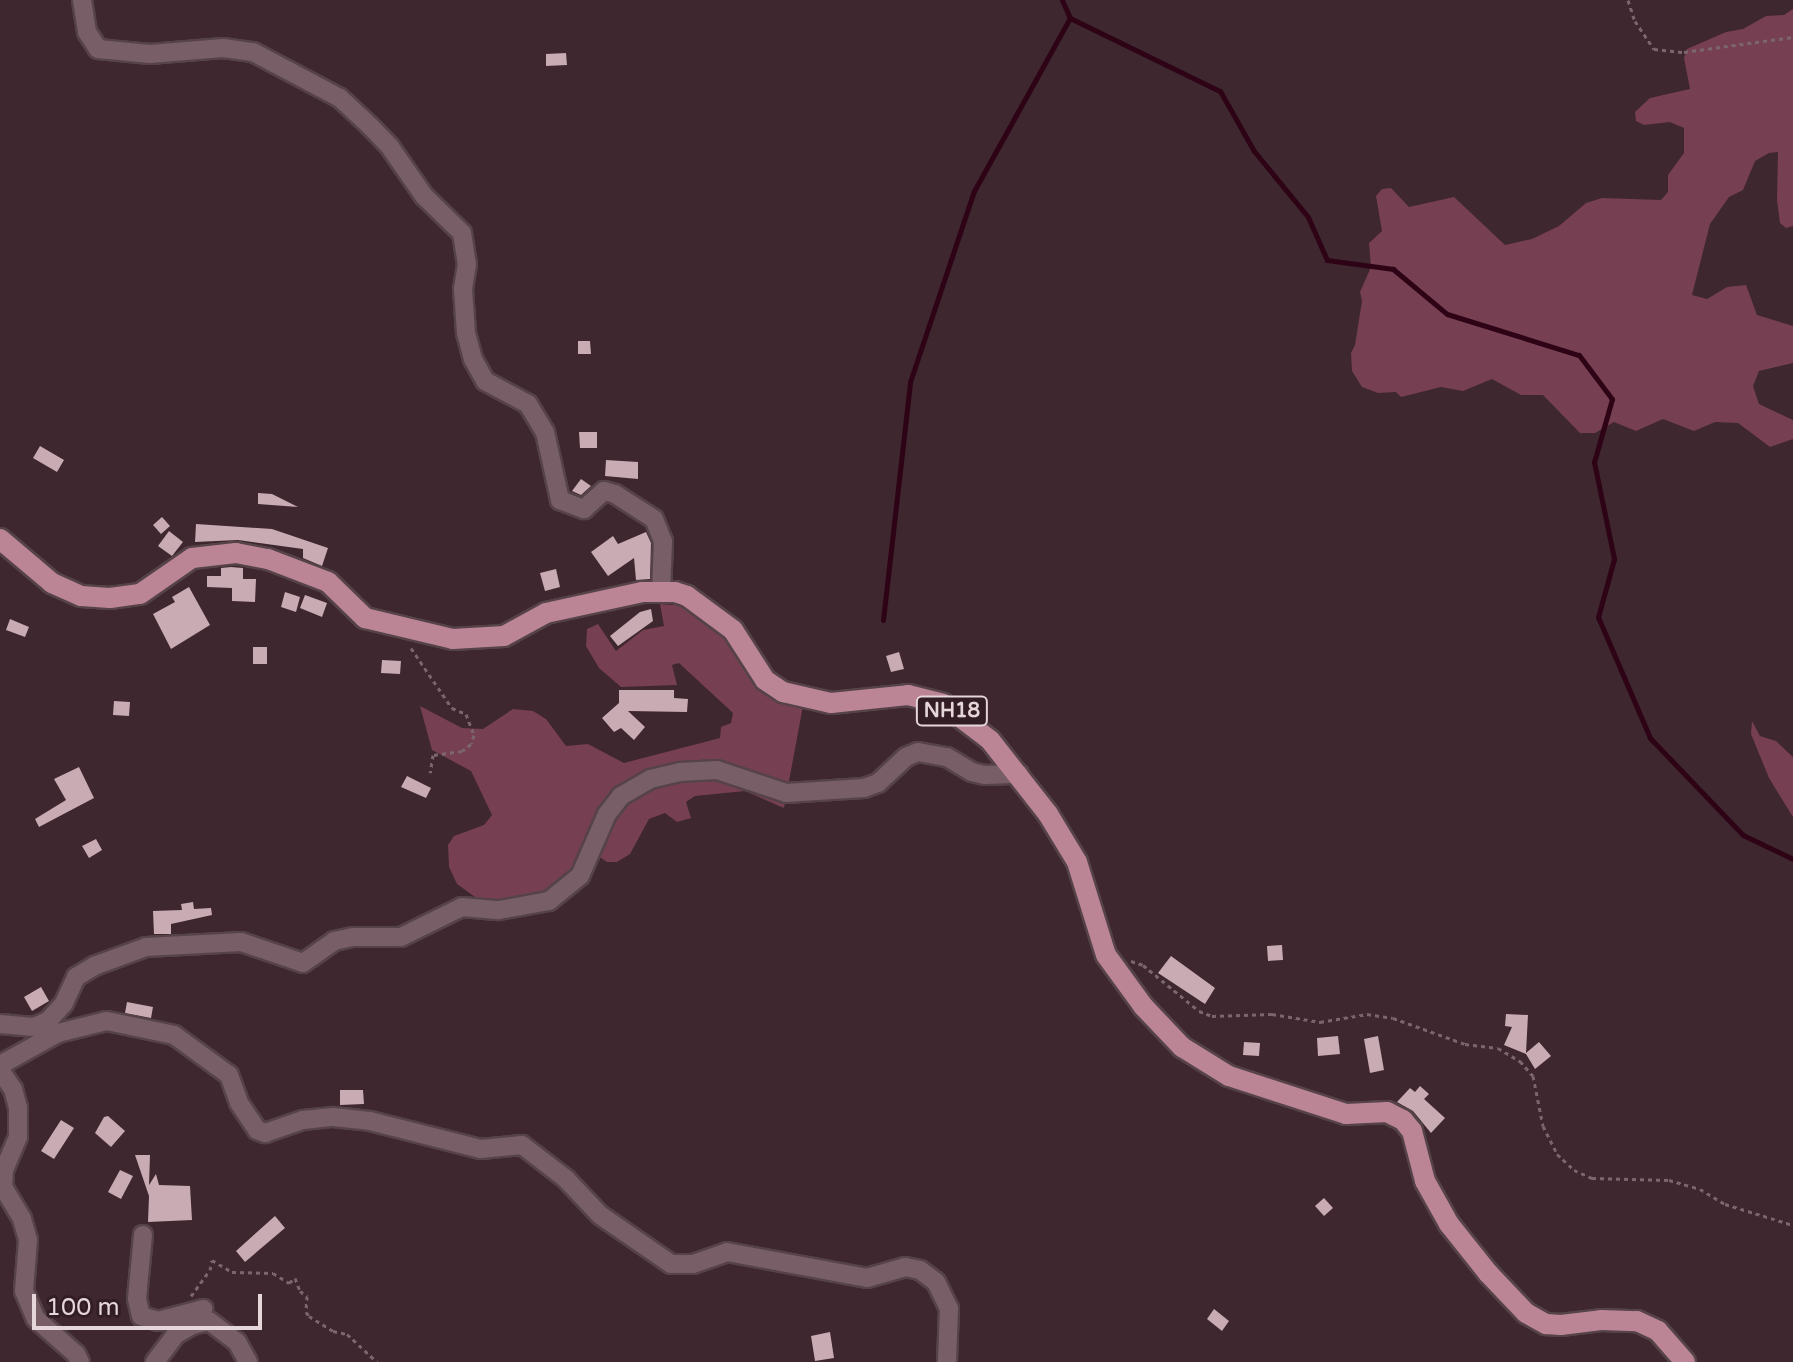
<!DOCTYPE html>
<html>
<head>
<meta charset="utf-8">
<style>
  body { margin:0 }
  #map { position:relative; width:1793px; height:1362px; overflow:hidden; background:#3e272e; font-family:"Varela Round",sans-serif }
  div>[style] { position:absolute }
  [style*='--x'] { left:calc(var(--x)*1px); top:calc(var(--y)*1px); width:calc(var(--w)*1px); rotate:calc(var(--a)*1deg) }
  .green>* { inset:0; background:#763f52 }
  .stream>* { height:5px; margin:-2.5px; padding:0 2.5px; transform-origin:2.5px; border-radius:2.5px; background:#2d0315 }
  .building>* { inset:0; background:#c8abb3 }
  .path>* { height:3px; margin-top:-1.5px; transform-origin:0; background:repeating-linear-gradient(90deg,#7a666c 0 4px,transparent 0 8px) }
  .roads { filter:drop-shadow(2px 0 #564349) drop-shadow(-2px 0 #564349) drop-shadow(0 2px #564349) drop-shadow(0 -2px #564349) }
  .minor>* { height:18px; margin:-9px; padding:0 9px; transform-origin:9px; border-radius:9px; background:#785e66 }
  .major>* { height:20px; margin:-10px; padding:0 10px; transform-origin:10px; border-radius:10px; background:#bb8596 }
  span { translate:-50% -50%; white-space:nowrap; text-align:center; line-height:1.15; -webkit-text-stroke:8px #331d24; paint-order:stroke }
  .shield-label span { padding:2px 6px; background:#331d24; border:2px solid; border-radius:6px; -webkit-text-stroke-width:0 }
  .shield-label { font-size:20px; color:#e5d6da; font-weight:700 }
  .scale { position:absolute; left:32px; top:1294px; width:230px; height:36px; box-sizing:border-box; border:4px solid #e5d6da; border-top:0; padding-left:10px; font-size:24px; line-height:28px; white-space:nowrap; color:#e5d6da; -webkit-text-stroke:6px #331d24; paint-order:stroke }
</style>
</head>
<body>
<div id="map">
  <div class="green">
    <div style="clip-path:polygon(1793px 9px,1793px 226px,1786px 228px,1780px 223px,1777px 200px,1778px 152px,1769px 153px,1755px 161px,1743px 190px,1729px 197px,1710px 224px,1692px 295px,1707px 299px,1727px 287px,1746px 285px,1757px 315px,1793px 326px,1793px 363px,1759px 371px,1753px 386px,1759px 404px,1793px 420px,1793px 439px,1770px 447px,1738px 423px,1715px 422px,1694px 431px,1663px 419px,1636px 431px,1614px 422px,1595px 433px,1580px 433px,1543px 395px,1521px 395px,1492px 379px,1463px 391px,1441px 387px,1401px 397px,1396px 392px,1378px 393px,1362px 387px,1352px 371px,1351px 353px,1355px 345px,1362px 301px,1360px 292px,1371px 267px,1369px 243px,1382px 231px,1376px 196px,1382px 189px,1391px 188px,1409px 207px,1454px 197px,1505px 245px,1532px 239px,1559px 226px,1586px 203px,1602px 198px,1661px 200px,1668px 192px,1668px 175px,1684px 153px,1684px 128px,1670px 122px,1644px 125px,1636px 121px,1635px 112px,1650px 98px,1690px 89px,1684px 58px,1687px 49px,1726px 32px,1743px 29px,1766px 16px,1784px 15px)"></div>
    <div style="clip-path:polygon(660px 604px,688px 606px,701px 614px,803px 706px,784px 808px,745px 791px,695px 796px,686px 802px,691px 818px,677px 822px,665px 813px,649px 819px,630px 854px,617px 862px,607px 862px,589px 850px,555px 890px,510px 905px,482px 902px,457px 884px,449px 867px,448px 845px,454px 836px,484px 825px,492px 815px,471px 771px,432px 750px,420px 706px,462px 728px,483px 729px,513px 709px,533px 711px,546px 719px,566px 746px,588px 744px,624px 763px,720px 738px,721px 727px,731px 723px,733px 713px,679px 663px,672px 665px,677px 685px,621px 687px,599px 668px,586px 646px,587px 629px,598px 624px,616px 651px,643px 630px,664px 626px)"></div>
    <div style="clip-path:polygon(1752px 721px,1760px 736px,1776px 741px,1793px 757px,1793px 817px,1769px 778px,1751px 734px)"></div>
  </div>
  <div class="stream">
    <div style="--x:1062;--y:0;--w:20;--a:66"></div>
    <div style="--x:1070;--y:18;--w:167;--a:26"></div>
    <div style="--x:1220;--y:91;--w:69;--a:60.5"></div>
    <div style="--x:1254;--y:151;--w:85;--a:50.7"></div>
    <div style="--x:1308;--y:217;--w:47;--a:66.2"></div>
    <div style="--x:1327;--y:260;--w:67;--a:7.8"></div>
    <div style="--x:1393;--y:269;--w:70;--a:39.8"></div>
    <div style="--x:1447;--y:314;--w:138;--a:17.3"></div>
    <div style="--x:1579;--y:355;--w:55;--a:53.1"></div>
    <div style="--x:1612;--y:399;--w:66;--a:105.9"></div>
    <div style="--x:1594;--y:462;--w:99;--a:78.3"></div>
    <div style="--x:1614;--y:559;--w:60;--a:105.4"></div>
    <div style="--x:1598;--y:617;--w:132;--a:66.7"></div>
    <div style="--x:1650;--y:738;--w:134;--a:46.2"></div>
    <div style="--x:1743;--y:835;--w:55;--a:25.6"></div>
    <div style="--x:883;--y:620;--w:240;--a:-83.5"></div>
    <div style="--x:910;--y:382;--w:201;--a:-71.5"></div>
    <div style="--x:974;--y:191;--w:198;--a:-61"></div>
  </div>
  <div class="building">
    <div style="clip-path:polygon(566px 53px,567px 65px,546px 66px,546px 54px)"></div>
    <div style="clip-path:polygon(578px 341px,590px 341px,591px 354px,578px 354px)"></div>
    <div style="clip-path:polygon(579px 432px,597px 432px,597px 448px,580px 448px)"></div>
    <div style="clip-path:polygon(40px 446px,64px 460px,57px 472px,33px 458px)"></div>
    <div style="clip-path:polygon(606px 460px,638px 462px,638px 479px,605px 476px)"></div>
    <div style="clip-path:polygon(581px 479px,591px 486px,581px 495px,572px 491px)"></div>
    <div style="clip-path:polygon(258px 493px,272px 494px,298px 507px,258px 504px)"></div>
    <div style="clip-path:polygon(162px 517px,170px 526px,161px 534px,153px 525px)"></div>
    <div style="clip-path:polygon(196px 524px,272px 529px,328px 548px,322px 566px,303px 558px,303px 549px,238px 540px,195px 542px)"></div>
    <div style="clip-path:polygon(169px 531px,183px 542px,172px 556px,158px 546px)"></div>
    <div style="clip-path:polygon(646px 532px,651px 543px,650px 579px,636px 580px,634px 558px,608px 576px,591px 552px,613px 536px,618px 544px)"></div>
    <div style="clip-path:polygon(231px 567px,243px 568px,243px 579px,256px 579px,255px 602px,232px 601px,232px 588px,207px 587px,207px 576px,221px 576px,221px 568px)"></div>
    <div style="clip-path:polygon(556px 569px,560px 587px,545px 591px,540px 573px)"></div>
    <div style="clip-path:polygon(189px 587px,210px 625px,171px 649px,153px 614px,175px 602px,172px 597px)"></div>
    <div style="clip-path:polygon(285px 592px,300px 597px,296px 612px,281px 607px)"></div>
    <div style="clip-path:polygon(305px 595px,327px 603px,322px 617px,300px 608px)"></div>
    <div style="clip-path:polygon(651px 609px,653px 621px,618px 646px,610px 636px,640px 612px)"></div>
    <div style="clip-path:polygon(10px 619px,29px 627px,25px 637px,6px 630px)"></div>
    <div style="clip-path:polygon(253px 647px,267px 647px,267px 664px,253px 664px)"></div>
    <div style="clip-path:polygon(899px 652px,904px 669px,891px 672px,886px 656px)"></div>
    <div style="clip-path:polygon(382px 660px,401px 661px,400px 674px,381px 673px)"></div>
    <div style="clip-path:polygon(619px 690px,674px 690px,674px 698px,688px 699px,687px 712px,628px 711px,645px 727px,634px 740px,621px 728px,614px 732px,602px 718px,619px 703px)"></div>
    <div style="clip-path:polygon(114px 701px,130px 702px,129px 716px,113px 715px)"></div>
    <div style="clip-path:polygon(79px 767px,94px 798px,39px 827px,35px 819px,66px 800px,54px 779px)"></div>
    <div style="clip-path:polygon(407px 776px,431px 788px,426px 798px,401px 787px)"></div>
    <div style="clip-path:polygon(96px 839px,102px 850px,89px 858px,82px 846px)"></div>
    <div style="clip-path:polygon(193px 902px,194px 909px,211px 908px,212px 915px,171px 924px,171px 934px,154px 934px,153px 911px,182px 910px,181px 904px)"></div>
    <div style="clip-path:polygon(1282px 945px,1283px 960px,1268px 961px,1267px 946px)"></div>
    <div style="clip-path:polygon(1171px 956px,1215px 988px,1205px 1004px,1158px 973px)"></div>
    <div style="clip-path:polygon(41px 987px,49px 1001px,32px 1011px,24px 997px)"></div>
    <div style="clip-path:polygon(127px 1002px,153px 1007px,151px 1018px,125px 1013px)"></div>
    <div style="clip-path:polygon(1506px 1014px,1528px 1015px,1526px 1053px,1539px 1042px,1551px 1056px,1535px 1069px,1526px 1054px,1504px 1045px,1512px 1027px,1505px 1026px)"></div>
    <div style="clip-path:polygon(1338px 1036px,1340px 1054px,1318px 1056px,1317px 1038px)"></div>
    <div style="clip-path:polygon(1378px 1036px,1384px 1070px,1370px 1073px,1364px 1039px)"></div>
    <div style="clip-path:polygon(1244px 1042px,1260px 1043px,1259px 1056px,1243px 1055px)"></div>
    <div style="clip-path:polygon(1420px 1086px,1429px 1094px,1424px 1099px,1445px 1118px,1431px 1133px,1413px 1111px,1397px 1102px,1410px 1088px,1415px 1092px)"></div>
    <div style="clip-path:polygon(340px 1090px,363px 1090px,364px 1104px,340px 1105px)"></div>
    <div style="clip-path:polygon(108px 1116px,125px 1131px,111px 1147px,95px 1133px,104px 1117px)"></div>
    <div style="clip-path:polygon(61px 1120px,74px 1128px,54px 1159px,41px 1151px)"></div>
    <div style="clip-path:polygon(135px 1155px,150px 1155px,149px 1185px,156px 1174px,159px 1185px,190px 1186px,192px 1220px,148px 1222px,149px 1196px)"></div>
    <div style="clip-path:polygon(120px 1170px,133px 1176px,121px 1199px,108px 1192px)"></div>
    <div style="clip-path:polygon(1324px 1198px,1333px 1208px,1324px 1216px,1315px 1206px)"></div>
    <div style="clip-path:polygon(275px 1216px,285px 1228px,245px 1262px,236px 1251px)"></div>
    <div style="clip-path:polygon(1214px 1309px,1229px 1321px,1222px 1331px,1207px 1319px)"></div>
    <div style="clip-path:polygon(830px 1332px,834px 1358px,815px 1361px,811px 1336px)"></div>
  </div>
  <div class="path">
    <div style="--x:1628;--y:0;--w:22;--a:72"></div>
    <div style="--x:1635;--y:21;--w:34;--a:56"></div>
    <div style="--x:1654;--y:49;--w:30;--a:6"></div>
    <div style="--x:1684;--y:52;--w:110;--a:-7.8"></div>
    <div style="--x:411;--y:648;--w:73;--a:55.7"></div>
    <div style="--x:452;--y:708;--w:15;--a:23"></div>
    <div style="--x:466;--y:714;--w:22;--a:69"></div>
    <div style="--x:474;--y:735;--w:9;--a:108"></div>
    <div style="--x:471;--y:744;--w:11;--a:142"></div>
    <div style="--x:462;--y:751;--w:29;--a:172"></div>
    <div style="--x:433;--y:755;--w:18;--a:99"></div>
    <div style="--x:1131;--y:961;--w:13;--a:18"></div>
    <div style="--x:1143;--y:965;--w:72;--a:39.4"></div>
    <div style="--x:1199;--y:1011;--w:14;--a:21"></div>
    <div style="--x:1212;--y:1016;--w:60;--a:-1.9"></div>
    <div style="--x:1272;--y:1014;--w:49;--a:9.5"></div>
    <div style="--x:1320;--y:1022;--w:48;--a:-9.7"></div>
    <div style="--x:1367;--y:1014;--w:26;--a:9"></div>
    <div style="--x:1393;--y:1018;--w:77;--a:19.9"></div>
    <div style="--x:1465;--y:1044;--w:33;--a:7"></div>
    <div style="--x:1498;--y:1048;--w:26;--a:31"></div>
    <div style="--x:1520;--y:1061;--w:20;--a:49"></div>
    <div style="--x:1533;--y:1076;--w:51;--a:78.7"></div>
    <div style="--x:1543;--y:1126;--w:31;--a:63"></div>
    <div style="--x:1557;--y:1154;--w:23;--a:43"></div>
    <div style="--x:1574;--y:1170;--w:20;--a:24"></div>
    <div style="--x:1592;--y:1178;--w:77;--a:1.5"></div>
    <div style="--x:1669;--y:1180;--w:32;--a:16"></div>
    <div style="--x:1700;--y:1189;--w:29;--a:31"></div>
    <div style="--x:1725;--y:1204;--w:71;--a:17.2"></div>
    <div style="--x:191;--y:1296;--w:32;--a:-54"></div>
    <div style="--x:210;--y:1270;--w:10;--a:-79"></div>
    <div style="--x:212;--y:1260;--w:23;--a:31"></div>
    <div style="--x:232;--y:1272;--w:41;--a:1.4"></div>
    <div style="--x:273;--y:1273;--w:19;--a:32"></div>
    <div style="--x:289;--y:1283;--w:8;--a:-40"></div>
    <div style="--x:295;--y:1278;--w:14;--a:69"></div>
    <div style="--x:300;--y:1291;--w:9;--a:36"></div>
    <div style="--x:307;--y:1296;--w:16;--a:94"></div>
    <div style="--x:306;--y:1312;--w:5;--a:53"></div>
    <div style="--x:309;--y:1316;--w:28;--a:32"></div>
    <div style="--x:333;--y:1331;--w:14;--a:12"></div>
    <div style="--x:347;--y:1334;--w:41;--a:43"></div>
  </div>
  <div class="roads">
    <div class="minor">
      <div style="--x:82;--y:0;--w:32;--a:81"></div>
      <div style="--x:87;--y:32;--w:20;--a:57"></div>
      <div style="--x:98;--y:49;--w:52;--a:5.5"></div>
      <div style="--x:150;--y:54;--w:73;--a:-4.7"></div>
      <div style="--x:223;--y:48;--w:30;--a:8"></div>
      <div style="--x:253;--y:52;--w:98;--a:27.9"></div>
      <div style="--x:340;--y:98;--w:41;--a:43"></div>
      <div style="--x:370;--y:126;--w:29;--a:46"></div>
      <div style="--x:390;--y:147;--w:60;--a:55.2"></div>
      <div style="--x:424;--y:196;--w:53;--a:44.2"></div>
      <div style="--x:462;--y:233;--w:31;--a:81"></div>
      <div style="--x:467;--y:264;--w:25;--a:99"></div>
      <div style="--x:463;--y:289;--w:44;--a:86.1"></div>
      <div style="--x:466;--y:333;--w:27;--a:75"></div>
      <div style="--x:473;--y:359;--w:25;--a:61"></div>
      <div style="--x:485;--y:381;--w:49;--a:28.1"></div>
      <div style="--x:528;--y:404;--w:33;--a:59"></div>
      <div style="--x:545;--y:432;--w:70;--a:77.6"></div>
      <div style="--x:560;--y:500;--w:26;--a:21"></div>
      <div style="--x:584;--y:509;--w:27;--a:-42"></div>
      <div style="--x:604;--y:491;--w:11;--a:15"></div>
      <div style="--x:615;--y:494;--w:46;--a:32.7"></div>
      <div style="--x:654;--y:519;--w:24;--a:68"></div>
      <div style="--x:663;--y:541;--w:51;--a:92.2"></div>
      <div style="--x:0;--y:1024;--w:34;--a:5"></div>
      <div style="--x:34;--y:1027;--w:15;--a:-23"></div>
      <div style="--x:48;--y:1021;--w:24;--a:-48"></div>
      <div style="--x:64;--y:1003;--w:29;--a:-65"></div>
      <div style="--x:76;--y:977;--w:21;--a:-31"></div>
      <div style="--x:94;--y:966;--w:55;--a:-20.1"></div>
      <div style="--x:146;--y:947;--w:95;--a:-3"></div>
      <div style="--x:241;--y:942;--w:65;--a:18.7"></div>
      <div style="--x:303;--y:963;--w:38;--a:-35"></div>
      <div style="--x:334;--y:941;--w:19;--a:-12"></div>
      <div style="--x:353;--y:937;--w:48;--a:0"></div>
      <div style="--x:401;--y:937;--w:68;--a:-26.2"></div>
      <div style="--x:462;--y:907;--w:37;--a:5"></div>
      <div style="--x:499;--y:910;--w:51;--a:-10.2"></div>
      <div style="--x:549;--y:901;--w:40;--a:-39"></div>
      <div style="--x:580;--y:876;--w:68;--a:-66.5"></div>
      <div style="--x:607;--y:814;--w:23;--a:-52"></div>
      <div style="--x:621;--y:796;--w:34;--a:-30"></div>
      <div style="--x:650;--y:779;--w:31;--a:-13"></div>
      <div style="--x:680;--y:772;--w:37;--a:-3"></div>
      <div style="--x:717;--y:770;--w:73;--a:18.4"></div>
      <div style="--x:786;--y:793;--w:78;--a:-3.7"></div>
      <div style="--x:864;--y:788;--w:15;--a:-20"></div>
      <div style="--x:878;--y:783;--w:38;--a:-43"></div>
      <div style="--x:906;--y:757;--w:13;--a:-23"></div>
      <div style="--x:918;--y:752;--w:29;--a:10"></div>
      <div style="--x:947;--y:757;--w:29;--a:31"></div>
      <div style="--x:972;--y:772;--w:13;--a:13"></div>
      <div style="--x:985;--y:775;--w:34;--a:-2"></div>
      <div style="--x:0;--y:1065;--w:66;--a:-28.9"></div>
      <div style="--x:58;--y:1033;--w:50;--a:-13.8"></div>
      <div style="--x:107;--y:1021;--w:68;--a:11.8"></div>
      <div style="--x:174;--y:1035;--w:68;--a:36"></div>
      <div style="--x:229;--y:1075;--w:30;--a:70"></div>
      <div style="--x:239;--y:1103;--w:32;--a:56"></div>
      <div style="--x:257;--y:1130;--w:9;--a:21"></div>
      <div style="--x:265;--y:1133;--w:40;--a:-18.9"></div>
      <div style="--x:303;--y:1120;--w:30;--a:-6"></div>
      <div style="--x:333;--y:1117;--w:37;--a:6"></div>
      <div style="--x:370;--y:1121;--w:114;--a:14.2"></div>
      <div style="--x:481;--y:1149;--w:41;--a:-5.6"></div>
      <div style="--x:522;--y:1145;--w:56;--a:37.7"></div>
      <div style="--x:566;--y:1179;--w:50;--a:46.6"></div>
      <div style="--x:600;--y:1215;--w:86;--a:34.6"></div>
      <div style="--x:671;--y:1264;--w:22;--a:0"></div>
      <div style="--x:693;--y:1264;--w:36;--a:-19"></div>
      <div style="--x:727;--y:1252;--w:142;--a:10.5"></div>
      <div style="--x:867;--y:1278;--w:40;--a:-16"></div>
      <div style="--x:905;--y:1267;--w:15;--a:11"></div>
      <div style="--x:920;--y:1270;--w:20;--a:37"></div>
      <div style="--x:936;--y:1282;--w:30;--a:64"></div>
      <div style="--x:949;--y:1309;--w:53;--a:92.2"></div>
      <div style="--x:0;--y:1070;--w:23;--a:56"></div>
      <div style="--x:13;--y:1089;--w:20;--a:75"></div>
      <div style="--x:18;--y:1108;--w:29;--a:90"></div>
      <div style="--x:18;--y:1137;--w:36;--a:113"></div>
      <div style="--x:4;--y:1170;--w:17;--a:93"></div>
      <div style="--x:3;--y:1187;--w:37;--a:59"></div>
      <div style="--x:22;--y:1219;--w:22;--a:74"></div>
      <div style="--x:28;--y:1240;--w:51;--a:94.5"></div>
      <div style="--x:24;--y:1291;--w:30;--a:67"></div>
      <div style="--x:36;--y:1319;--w:53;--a:41.2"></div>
      <div style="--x:76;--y:1354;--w:9;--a:63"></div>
      <div style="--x:143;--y:1235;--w:64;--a:95.4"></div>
      <div style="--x:137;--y:1299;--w:17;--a:77"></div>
      <div style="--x:141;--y:1316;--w:18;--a:16"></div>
      <div style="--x:158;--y:1321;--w:47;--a:-14.9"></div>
      <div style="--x:155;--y:1362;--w:34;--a:-53"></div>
      <div style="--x:175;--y:1335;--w:20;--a:-30"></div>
      <div style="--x:192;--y:1325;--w:17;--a:-13"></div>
      <div style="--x:209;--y:1321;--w:35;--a:37"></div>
      <div style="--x:237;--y:1342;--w:23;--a:61"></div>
    </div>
    <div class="major">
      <div style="--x:0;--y:539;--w:68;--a:40.2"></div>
      <div style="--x:52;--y:583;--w:32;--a:24"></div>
      <div style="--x:81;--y:596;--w:29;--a:4"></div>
      <div style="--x:110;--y:598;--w:30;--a:-8"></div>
      <div style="--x:140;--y:594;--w:63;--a:-34.7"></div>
      <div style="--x:192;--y:558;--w:44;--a:-6.5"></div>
      <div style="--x:236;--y:553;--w:33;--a:11"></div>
      <div style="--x:268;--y:559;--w:64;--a:21"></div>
      <div style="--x:328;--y:582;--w:52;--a:44.2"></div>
      <div style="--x:365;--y:618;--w:90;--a:13.4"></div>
      <div style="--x:453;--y:639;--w:51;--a:-3.4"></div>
      <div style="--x:504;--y:636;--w:48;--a:-28.7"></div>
      <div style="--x:546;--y:613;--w:98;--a:-12.3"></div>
      <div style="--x:642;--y:592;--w:33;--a:0"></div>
      <div style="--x:675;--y:592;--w:13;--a:18"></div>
      <div style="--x:687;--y:596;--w:57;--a:36.5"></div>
      <div style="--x:733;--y:630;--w:59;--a:57.4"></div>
      <div style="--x:765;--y:680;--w:22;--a:34"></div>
      <div style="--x:783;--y:692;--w:49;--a:12.9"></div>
      <div style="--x:831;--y:703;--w:77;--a:-5.9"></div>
      <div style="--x:908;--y:695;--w:36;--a:14"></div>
      <div style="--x:943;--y:704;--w:59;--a:37.5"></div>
      <div style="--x:990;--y:740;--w:94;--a:51.9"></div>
      <div style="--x:1048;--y:814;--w:56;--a:58.9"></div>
      <div style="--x:1077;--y:862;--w:97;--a:72.7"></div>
      <div style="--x:1106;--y:955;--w:63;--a:54"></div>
      <div style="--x:1143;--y:1006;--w:57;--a:46.4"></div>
      <div style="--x:1182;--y:1047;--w:55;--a:31.7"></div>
      <div style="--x:1229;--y:1076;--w:123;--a:18"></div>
      <div style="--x:1346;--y:1114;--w:41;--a:-2.8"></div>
      <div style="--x:1387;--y:1112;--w:18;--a:27"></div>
      <div style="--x:1403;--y:1120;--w:14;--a:51"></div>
      <div style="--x:1412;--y:1131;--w:52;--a:75.4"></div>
      <div style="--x:1425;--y:1181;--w:49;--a:60.8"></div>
      <div style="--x:1449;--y:1224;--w:63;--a:51.5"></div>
      <div style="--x:1488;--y:1273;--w:55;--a:46.5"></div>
      <div style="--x:1526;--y:1313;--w:23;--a:29"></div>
      <div style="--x:1546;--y:1324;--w:15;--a:4"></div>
      <div style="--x:1561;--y:1325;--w:40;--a:-7.1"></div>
      <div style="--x:1601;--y:1320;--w:36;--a:2"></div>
      <div style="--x:1637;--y:1321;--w:23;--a:25"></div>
      <div style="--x:1658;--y:1331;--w:41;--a:48.9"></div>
    </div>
  </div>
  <div class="shield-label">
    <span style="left:952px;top:711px">NH18</span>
  </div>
  <div class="scale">100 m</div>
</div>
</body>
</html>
